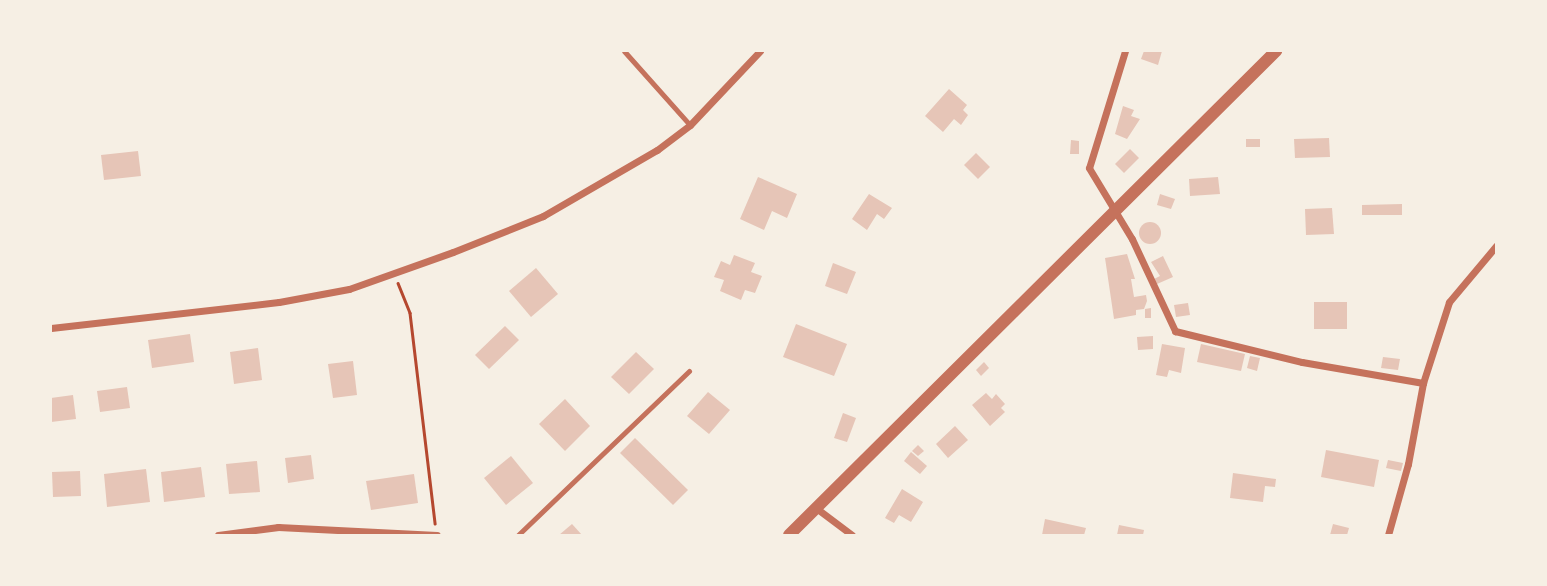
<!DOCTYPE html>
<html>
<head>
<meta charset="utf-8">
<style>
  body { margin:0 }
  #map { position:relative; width:1547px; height:586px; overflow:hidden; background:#f6efe4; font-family:"Golos Text",sans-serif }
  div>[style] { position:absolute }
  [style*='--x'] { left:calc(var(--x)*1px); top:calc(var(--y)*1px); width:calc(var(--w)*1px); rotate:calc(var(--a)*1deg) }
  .building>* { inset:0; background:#e6c5b7 }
  .round { border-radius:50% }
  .path>* { height:2.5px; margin:-1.25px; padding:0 1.25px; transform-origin:1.25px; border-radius:1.25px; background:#b5482f }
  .service>* { height:5px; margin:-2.5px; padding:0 2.5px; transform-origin:2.5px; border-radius:2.5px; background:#c5725c }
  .minor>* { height:7px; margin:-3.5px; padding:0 3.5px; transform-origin:3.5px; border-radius:3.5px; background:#c5725c }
  .tertiary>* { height:12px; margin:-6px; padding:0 6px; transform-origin:6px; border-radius:6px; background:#c5725c }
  span { translate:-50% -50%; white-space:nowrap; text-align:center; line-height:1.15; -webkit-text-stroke:6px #f6efe4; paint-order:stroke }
  .frame { position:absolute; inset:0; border:52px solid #f6efe4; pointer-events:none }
</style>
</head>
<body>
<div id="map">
  <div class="building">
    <div style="clip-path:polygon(1144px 51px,1162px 51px,1158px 65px,1141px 59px)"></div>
    <div style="clip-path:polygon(949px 89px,967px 105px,963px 110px,968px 115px,961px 125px,954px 119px,943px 132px,925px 116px)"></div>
    <div style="clip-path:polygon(1123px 106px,1134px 110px,1131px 116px,1140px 119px,1127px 139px,1115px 134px)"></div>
    <div style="clip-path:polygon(1329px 138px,1330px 157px,1295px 158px,1294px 139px)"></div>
    <div style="clip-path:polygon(1246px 139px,1260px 139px,1260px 147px,1246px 147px)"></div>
    <div style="clip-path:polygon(1071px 140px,1079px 141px,1079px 154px,1070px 154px)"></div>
    <div style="clip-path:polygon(1130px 149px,1139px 158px,1124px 173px,1115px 164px)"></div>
    <div style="clip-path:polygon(138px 151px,141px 176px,104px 180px,101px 155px)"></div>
    <div style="clip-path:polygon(976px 153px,990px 167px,978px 179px,964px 165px)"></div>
    <div style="clip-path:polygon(758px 177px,797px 194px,787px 218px,772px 211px,764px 230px,740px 219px)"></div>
    <div style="clip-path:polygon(1218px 177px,1220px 194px,1190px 196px,1189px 179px)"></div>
    <div style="clip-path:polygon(869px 194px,892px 208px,884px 219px,877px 214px,867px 230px,852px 219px)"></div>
    <div style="clip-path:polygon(1160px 194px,1175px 199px,1171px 209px,1157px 205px)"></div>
    <div style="clip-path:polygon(1402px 204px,1402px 215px,1362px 215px,1362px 205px)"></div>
    <div style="clip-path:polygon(1332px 208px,1334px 234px,1306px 235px,1305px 209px)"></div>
    <div class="round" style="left:1139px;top:222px;width:22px;height:22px"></div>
    <div style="clip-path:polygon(1127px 254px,1135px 279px,1131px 279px,1134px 297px,1146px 295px,1147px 301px,1144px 309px,1136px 310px,1136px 315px,1114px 319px,1105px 258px)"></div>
    <div style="clip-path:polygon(734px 255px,755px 263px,751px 272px,762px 276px,755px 293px,745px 290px,741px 300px,720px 291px,724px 280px,714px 277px,721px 261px,730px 265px)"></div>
    <div style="clip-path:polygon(1163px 256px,1173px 277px,1157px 284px,1154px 279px,1160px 276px,1151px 262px)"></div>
    <div style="clip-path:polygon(833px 263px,856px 272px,847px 294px,825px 286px)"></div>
    <div style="clip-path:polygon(536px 268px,558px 294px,531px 317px,509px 291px)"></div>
    <div style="clip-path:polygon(1314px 302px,1347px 302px,1347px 329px,1314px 329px)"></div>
    <div style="clip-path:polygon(1188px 303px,1190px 315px,1176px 317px,1174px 305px)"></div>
    <div style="clip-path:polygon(1151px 308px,1151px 318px,1145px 318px,1145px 309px)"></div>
    <div style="clip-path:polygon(796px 324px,847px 344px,834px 376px,783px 357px)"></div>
    <div style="clip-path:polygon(505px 326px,519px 340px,489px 369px,475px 355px)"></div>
    <div style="clip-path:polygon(190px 334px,194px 362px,152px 368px,148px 340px)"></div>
    <div style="clip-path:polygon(1153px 336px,1153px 349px,1138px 350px,1137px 337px)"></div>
    <div style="clip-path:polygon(1162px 344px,1185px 348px,1181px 373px,1169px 370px,1167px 377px,1156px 375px)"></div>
    <div style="clip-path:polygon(1201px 344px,1245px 354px,1241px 371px,1197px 362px)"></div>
    <div style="clip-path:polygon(258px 348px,262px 380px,234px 384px,230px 352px)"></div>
    <div style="clip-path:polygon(636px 352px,654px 369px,629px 394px,611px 377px)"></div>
    <div style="clip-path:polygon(1250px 356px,1260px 358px,1257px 371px,1247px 368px)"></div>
    <div style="clip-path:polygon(1383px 357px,1400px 359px,1398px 370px,1381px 368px)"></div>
    <div style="clip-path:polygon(353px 361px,357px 395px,333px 398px,328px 364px)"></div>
    <div style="clip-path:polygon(984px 362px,989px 368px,981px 376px,976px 370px)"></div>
    <div style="clip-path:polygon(127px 387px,130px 408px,100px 412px,97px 391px)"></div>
    <div style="clip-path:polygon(708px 392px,730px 410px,709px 434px,687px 416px)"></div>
    <div style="clip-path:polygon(986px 393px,992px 399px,996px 394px,1005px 404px,1001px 408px,1005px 412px,990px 426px,972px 405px)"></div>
    <div style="clip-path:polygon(73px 395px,76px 419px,51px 422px,51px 398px)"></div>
    <div style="clip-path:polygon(565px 399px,590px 426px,565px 451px,539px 424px)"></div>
    <div style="clip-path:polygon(843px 413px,856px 418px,847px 442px,834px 438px)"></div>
    <div style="clip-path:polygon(955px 426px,968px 440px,948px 458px,936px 444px)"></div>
    <div style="clip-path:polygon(635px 438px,688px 490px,673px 505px,620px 453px)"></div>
    <div style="clip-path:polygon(918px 445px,924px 451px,918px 456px,912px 451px)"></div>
    <div style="clip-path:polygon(1326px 450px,1379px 460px,1374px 487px,1321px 477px)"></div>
    <div style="clip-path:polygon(911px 452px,927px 466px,920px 474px,904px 461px)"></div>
    <div style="clip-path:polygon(311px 455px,314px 479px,288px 483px,285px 458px)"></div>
    <div style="clip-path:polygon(511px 456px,533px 483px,506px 505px,484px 478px)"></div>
    <div style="clip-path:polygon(1388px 460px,1403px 463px,1401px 471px,1386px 468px)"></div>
    <div style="clip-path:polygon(257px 461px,260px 492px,229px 494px,226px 464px)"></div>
    <div style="clip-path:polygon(201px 467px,205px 497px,164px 502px,161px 472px)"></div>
    <div style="clip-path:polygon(146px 469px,150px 502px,107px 507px,104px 474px)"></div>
    <div style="clip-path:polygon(80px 471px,81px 496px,53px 497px,52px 472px)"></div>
    <div style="clip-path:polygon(1233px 473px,1276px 479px,1275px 487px,1265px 486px,1263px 502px,1230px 498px)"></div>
    <div style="clip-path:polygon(414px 474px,418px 503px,371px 510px,366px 481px)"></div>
    <div style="clip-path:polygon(902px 489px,923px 502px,911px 522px,899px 515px,894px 523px,885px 518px)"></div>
    <div style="clip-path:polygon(1045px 519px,1086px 528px,1084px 535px,1042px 535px)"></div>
    <div style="clip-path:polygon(572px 524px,582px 535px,559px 535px)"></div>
    <div style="clip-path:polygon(1333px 524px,1349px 528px,1347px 535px,1330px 535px)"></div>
    <div style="clip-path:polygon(1119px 525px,1144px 530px,1143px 535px,1117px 535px)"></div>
  </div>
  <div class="path">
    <div style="--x:398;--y:283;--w:32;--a:68"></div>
    <div style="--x:410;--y:313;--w:212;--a:83.2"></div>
  </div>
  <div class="service">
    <div style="--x:624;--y:51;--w:99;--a:48.3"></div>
    <div style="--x:518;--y:535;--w:237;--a:-43.8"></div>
  </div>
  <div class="minor">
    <div style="--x:1125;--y:51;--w:122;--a:107.1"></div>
    <div style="--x:1089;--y:168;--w:83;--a:58.8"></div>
    <div style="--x:1132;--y:239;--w:102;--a:64.9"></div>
    <div style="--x:1175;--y:331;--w:131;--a:13.7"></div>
    <div style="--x:1302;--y:362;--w:123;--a:9.8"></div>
    <div style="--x:51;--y:328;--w:229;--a:-6.5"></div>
    <div style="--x:279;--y:302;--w:71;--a:-10.5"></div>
    <div style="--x:349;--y:289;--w:110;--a:-19.6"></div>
    <div style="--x:453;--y:252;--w:97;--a:-21.8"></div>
    <div style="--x:543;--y:216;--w:132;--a:-30.1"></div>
    <div style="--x:657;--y:150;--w:41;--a:-37.1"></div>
    <div style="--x:690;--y:125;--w:102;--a:-46.6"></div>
    <div style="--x:816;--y:508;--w:45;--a:36.9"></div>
    <div style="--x:218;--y:535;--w:61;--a:-7.6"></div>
    <div style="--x:278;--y:527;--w:159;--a:2.9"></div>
    <div style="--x:1388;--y:535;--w:74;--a:-74.3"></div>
    <div style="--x:1408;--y:464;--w:82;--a:-79.5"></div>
    <div style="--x:1423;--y:383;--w:85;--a:-72.2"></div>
    <div style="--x:1449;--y:302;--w:73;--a:-50"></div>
  </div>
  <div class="tertiary">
    <div style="--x:789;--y:535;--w:687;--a:-44.82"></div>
  </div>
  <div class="frame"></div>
</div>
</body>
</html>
